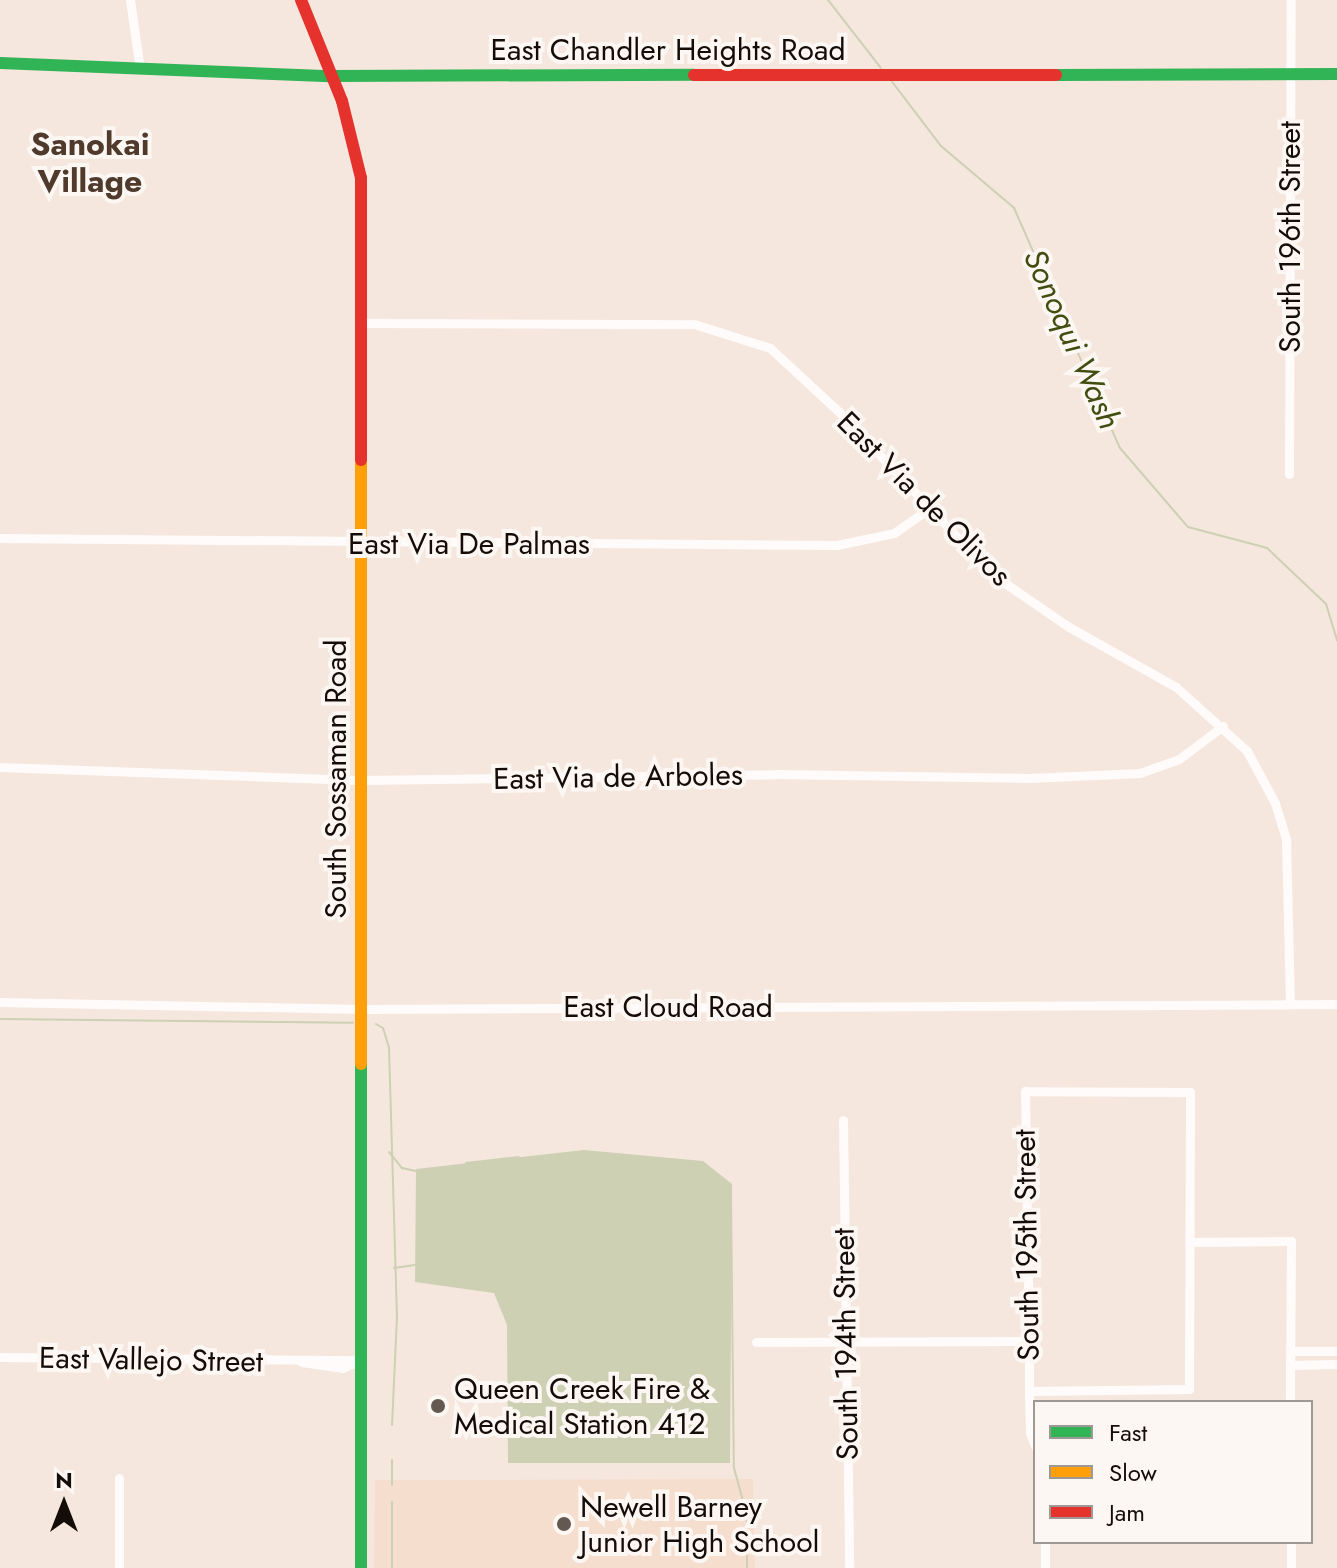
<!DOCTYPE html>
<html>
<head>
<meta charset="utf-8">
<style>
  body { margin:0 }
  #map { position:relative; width:1337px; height:1568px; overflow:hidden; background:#f5e7de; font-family:Jost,sans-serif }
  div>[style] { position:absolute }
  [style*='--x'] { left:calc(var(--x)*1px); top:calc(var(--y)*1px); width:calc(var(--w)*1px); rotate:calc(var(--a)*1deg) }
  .built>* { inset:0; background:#f6dece }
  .water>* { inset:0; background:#cdd0b3 }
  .stream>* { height:2px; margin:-1px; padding:0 1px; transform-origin:1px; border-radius:1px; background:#cdd0b3 }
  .street>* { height:9px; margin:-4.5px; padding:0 4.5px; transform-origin:4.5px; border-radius:4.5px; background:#fefbfa }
  .fast>* { height:12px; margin:-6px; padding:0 6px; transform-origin:6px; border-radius:6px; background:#30b455 }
  .slow>* { height:12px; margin:-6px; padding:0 6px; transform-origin:6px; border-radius:6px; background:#ff9f0a }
  .jam>* { height:12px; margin:-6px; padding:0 6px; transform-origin:6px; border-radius:6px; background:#e5322d }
  .dots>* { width:22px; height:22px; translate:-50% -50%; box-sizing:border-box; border:4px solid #fcf7f3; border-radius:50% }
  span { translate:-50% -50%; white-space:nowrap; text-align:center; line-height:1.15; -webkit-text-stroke:8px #fcf7f3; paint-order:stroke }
  .street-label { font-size:30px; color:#140c07 }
  .poi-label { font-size:30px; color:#140c07 }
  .left { translate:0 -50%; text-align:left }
  .neighbourhood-label { font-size:32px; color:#4f3a2c; font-weight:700 }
  .water-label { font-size:32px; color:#424d10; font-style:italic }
  .legend { position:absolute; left:1033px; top:1400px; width:280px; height:144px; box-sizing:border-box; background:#fcf7f3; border:2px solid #9f9995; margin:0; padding:10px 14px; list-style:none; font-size:24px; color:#140c07 }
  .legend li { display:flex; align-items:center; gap:16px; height:40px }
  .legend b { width:40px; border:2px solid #9f9995 }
  .north { position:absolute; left:24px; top:1464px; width:80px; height:80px; -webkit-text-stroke:6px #fcf7f3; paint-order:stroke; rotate:0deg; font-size:22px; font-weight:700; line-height:32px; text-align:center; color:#140c07 }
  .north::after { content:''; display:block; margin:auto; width:28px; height:36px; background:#140c07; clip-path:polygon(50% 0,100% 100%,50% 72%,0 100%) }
</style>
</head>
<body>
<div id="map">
  <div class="built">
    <div style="clip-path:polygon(753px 1479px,755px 1568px,374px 1568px,375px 1480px)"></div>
  </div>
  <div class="water">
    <div style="clip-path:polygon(584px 1150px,703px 1161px,732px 1184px,730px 1463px,508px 1463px,507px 1325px,494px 1293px,415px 1282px,416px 1169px)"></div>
  </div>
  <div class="stream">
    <div style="--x:828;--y:0;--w:86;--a:52.1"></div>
    <div style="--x:890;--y:79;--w:84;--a:52.7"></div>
    <div style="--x:941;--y:146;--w:96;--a:40.3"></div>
    <div style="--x:1014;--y:208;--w:262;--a:66.2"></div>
    <div style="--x:1120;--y:448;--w:104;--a:49.3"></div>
    <div style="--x:1188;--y:527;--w:82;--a:14.9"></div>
    <div style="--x:1267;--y:548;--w:81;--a:43.5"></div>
    <div style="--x:1326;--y:604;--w:38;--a:73"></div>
    <div style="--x:0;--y:1019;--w:353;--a:0.6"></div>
    <div style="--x:376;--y:1024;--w:8;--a:30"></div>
    <div style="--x:383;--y:1028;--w:21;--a:73"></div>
    <div style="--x:389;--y:1048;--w:268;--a:88.3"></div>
    <div style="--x:397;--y:1316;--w:109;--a:92.6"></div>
    <div style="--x:389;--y:1152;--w:21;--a:51"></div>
    <div style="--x:402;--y:1168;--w:14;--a:12"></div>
    <div style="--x:466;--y:1163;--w:53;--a:-6.5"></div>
    <div style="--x:731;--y:1196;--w:272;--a:89.4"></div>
    <div style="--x:734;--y:1468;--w:50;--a:74.8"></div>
    <div style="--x:747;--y:1516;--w:52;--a:90"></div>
    <div style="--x:394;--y:1268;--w:21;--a:-8"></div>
    <div style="--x:392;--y:1485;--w:25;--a:-90"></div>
    <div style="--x:392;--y:1502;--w:66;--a:90"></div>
  </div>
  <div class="street">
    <div style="--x:130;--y:0;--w:70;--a:81.8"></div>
    <div style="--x:363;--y:323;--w:331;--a:0.2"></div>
    <div style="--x:694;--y:324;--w:80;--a:17.5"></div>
    <div style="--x:770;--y:348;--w:94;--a:42.8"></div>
    <div style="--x:839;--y:412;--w:224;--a:46.6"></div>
    <div style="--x:993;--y:575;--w:92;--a:34.4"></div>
    <div style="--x:1069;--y:627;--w:123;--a:29.3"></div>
    <div style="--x:1176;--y:687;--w:96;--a:42"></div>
    <div style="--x:1247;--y:751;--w:59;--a:61.7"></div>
    <div style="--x:1275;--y:803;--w:39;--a:73"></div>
    <div style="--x:1286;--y:840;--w:164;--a:88.6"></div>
    <div style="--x:1289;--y:474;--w:474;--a:-89.8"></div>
    <div style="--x:0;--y:538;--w:837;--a:0.48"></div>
    <div style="--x:837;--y:545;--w:58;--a:-11.9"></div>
    <div style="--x:894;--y:533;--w:44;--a:-34.8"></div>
    <div style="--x:0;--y:767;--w:362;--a:2.1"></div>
    <div style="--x:362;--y:780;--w:415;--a:-0.8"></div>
    <div style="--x:777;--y:774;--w:252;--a:0.9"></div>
    <div style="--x:1029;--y:778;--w:111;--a:-2.6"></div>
    <div style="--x:1140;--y:773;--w:41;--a:-19.7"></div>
    <div style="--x:1179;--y:759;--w:55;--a:-36.9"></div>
    <div style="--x:0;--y:1002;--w:362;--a:1.1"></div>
    <div style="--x:362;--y:1009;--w:975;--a:-0.29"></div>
    <div style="--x:843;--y:1120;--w:448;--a:89.2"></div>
    <div style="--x:1190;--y:1242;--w:101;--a:-0.6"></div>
    <div style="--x:1291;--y:1241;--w:161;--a:90.4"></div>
    <div style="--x:756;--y:1342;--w:273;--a:-0.2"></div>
    <div style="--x:1290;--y:1351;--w:47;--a:0"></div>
    <div style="--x:0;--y:1357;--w:361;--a:0.5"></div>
    <div style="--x:302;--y:1362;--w:40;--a:8.5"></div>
    <div style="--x:342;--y:1368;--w:15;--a:-23"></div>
    <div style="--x:1290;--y:1365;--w:47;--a:-1.2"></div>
    <div style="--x:1029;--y:1391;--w:160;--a:-0.7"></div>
    <div style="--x:1189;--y:1389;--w:297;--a:-89.8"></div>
    <div style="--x:1190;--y:1092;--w:165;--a:-179.7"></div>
    <div style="--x:1025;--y:1091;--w:250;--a:89.1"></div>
    <div style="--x:1029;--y:1341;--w:50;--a:90"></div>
    <div style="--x:1029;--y:1391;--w:42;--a:88.6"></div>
    <div style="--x:1030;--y:1433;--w:14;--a:69"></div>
    <div style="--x:119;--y:1478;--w:90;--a:90"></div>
    <div style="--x:1045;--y:1568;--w:26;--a:-90"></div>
    <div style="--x:1291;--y:1568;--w:26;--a:-90"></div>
  </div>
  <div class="fast">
    <div style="--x:0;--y:63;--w:330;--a:2.3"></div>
    <div style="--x:330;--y:76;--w:364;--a:-0.2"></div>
    <div style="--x:1056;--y:75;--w:281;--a:-0.2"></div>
    <div style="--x:361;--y:1064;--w:504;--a:90"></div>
  </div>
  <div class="slow">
    <div style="--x:361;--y:460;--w:604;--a:90"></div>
  </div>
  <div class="jam">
    <div style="--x:301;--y:0;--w:109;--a:67.9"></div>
    <div style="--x:342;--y:101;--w:79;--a:76.1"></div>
    <div style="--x:361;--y:178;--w:282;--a:90"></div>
    <div style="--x:694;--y:75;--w:362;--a:0"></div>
  </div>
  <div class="dots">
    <div style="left:438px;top:1406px;background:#635952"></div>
    <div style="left:564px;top:1524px;background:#635952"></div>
  </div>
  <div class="street-label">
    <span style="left:668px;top:50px">East Chandler Heights Road</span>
    <span style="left:1290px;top:237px;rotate:-90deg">South 196th Street</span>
    <span style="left:924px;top:499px;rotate:45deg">East Via de Olivos</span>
    <span style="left:469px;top:544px">East Via De Palmas</span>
    <span style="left:618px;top:777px;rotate:-1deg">East Via de Arboles</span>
    <span style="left:336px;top:779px;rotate:-90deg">South Sossaman Road</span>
    <span style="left:668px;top:1007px">East Cloud Road</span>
    <span style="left:1027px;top:1245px;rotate:-91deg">South 195th Street</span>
    <span style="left:846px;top:1344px;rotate:-91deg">South 194th Street</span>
    <span style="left:151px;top:1360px;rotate:1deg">East Vallejo Street</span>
  </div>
  <div class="poi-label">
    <span class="left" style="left:454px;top:1406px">Queen Creek Fire &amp;<br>Medical Station 412</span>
    <span class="left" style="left:580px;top:1524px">Newell Barney<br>Junior High School</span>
  </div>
  <div class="neighbourhood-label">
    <span style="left:90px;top:163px">Sanokai<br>Village</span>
  </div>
  <div class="water-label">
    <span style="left:1072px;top:339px;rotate:66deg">Sonoqui Wash</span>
  </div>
  <ul class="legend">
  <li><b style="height:10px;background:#30b455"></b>Fast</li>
  <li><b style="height:10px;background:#ff9f0a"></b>Slow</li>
  <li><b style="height:10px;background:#e5322d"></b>Jam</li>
  </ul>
  <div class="north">N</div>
</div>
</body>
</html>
